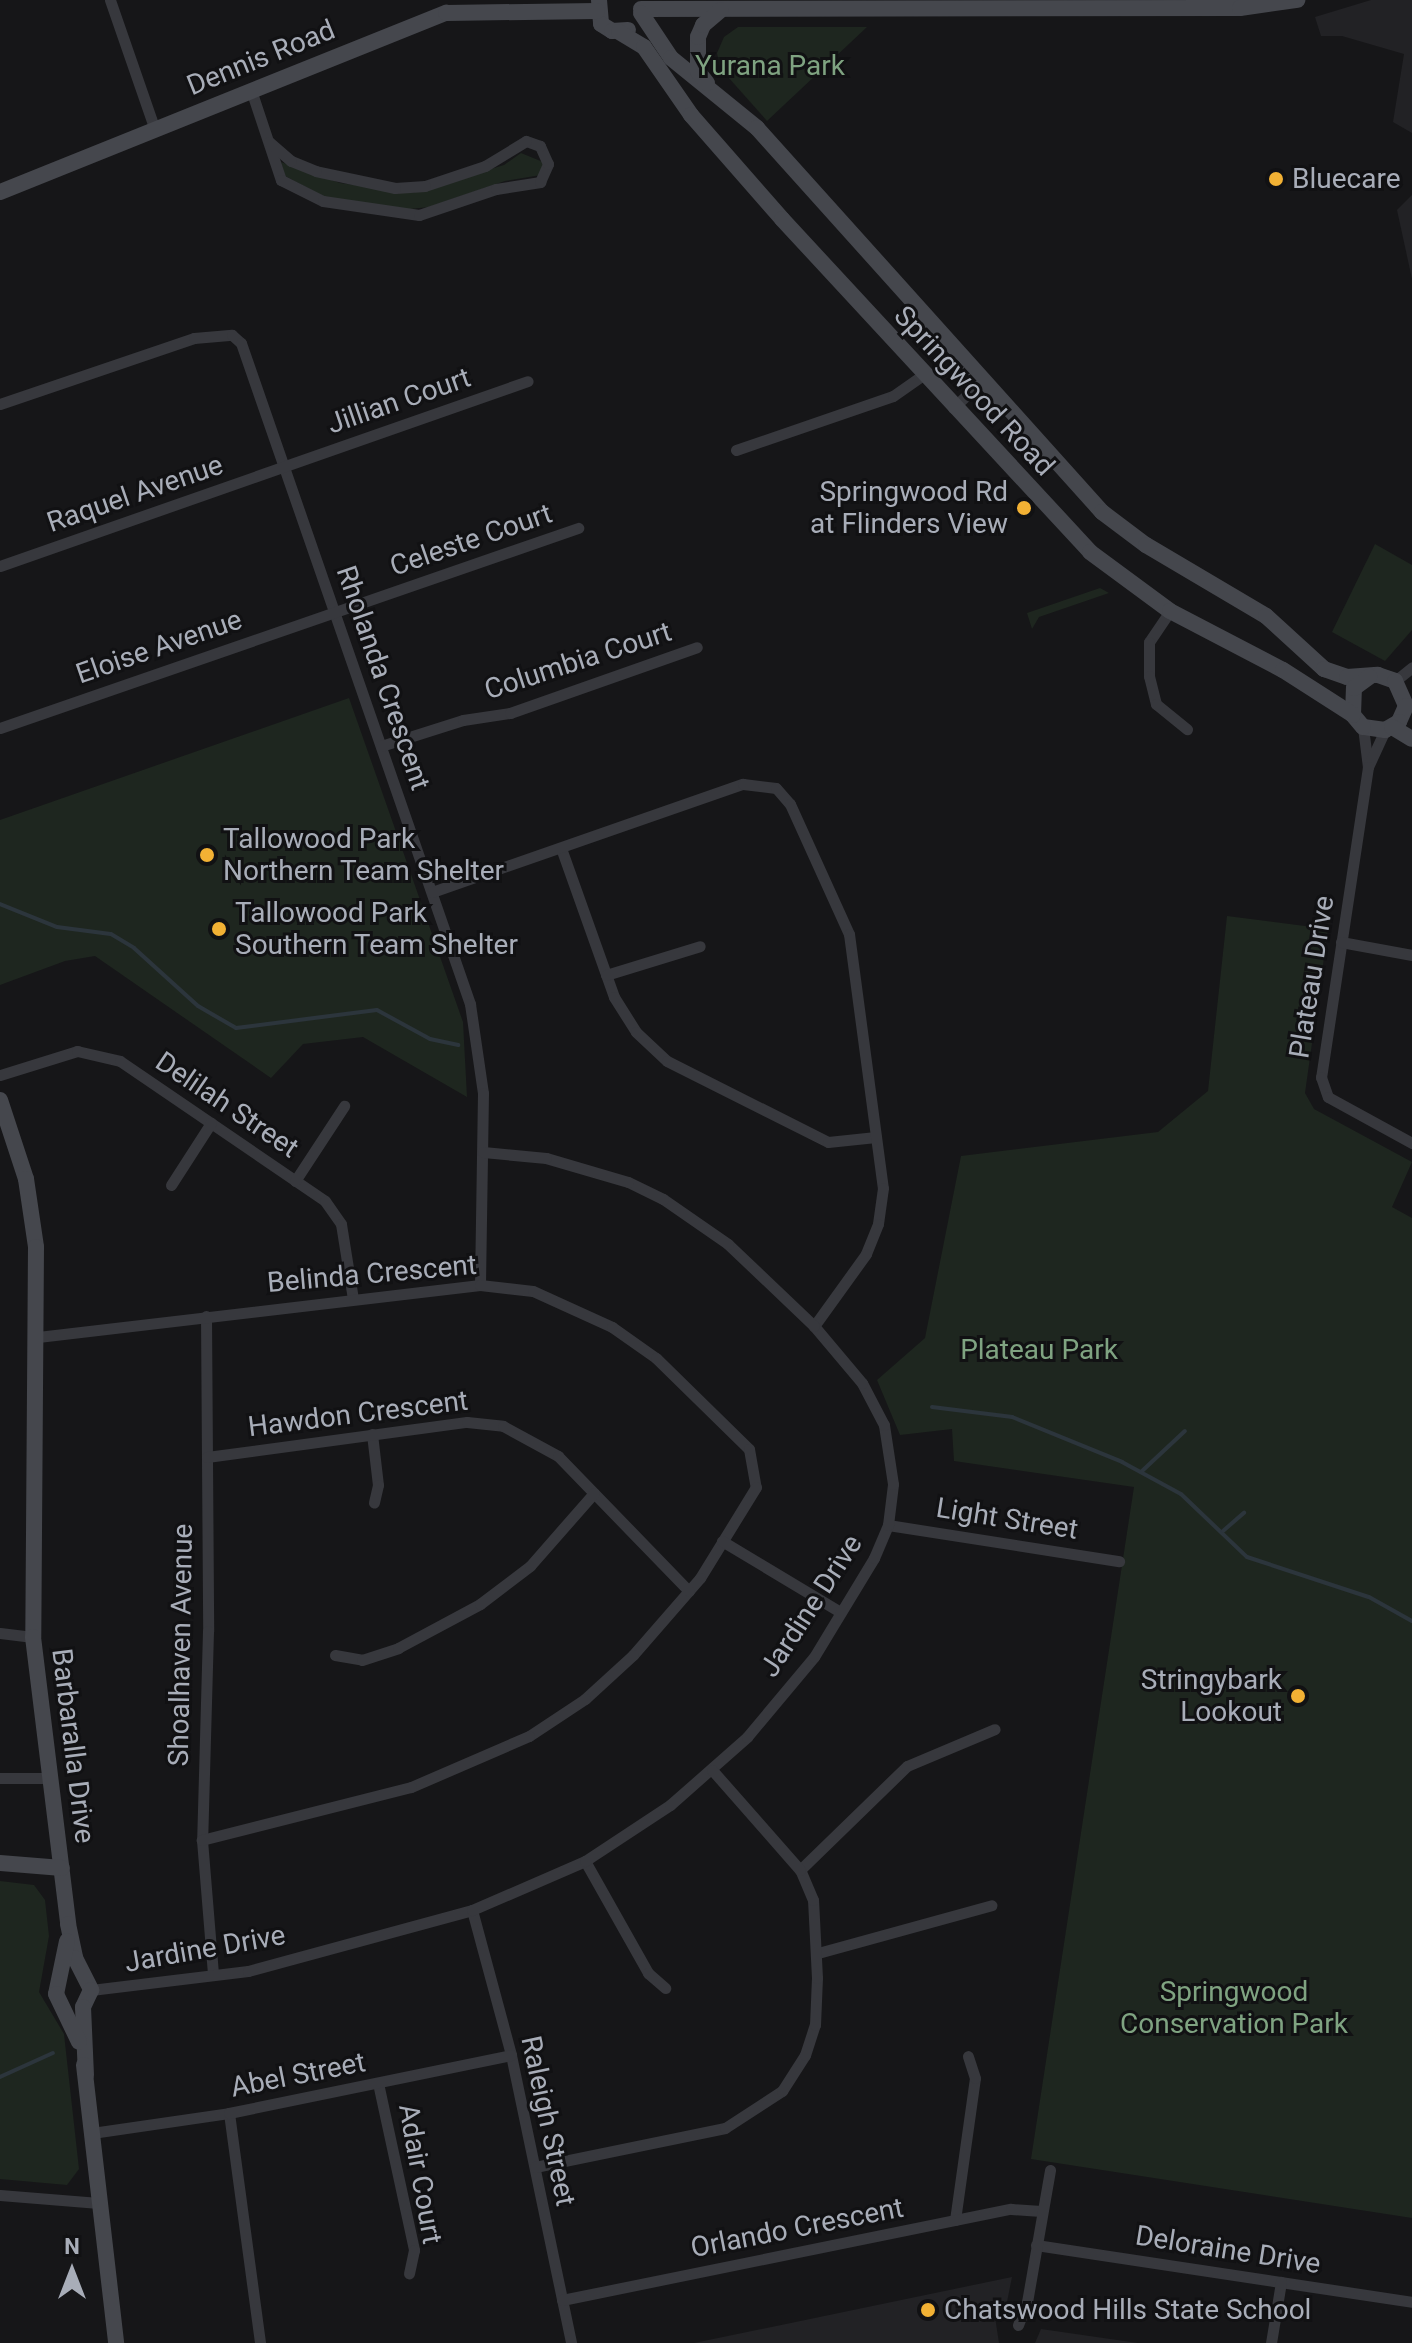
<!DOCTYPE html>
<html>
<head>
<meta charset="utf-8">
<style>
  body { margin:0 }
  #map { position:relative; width:1412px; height:2343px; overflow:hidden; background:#161618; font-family:Roboto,sans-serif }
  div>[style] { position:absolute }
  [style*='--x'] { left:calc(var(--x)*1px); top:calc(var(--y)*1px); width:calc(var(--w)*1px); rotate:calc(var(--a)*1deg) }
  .built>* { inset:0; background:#222225 }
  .green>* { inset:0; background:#1e261f }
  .stream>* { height:4px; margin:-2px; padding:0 2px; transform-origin:2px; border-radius:2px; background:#2c353c }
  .street>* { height:11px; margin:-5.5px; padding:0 5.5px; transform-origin:5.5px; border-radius:5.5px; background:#37383d }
  .secondary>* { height:16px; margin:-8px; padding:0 8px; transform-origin:8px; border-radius:8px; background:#45474d }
  .dots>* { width:22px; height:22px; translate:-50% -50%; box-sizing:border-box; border:4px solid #111113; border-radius:50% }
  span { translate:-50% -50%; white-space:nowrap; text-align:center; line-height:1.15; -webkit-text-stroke:6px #111113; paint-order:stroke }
  .street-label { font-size:28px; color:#a8adb8 }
  .park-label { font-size:28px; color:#7fa381 }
  .poi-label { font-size:28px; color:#a8adb8 }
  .left { translate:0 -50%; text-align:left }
  .right { translate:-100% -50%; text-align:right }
  .north { position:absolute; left:32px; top:2231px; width:80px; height:80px; -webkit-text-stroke:6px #111113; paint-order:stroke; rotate:0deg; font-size:22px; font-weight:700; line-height:32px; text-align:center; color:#a8adb8 }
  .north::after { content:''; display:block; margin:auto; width:28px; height:36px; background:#a8adb8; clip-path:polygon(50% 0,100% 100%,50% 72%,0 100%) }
</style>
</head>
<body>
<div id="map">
  <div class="built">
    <div style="clip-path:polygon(1371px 0,1412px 0,1412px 133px,1393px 122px,1404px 54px,1342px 36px,1321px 36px,1315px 17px)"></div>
    <div style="clip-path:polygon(1412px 195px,1412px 279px,1397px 210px)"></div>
    <div style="clip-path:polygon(1012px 2277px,1007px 2302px,995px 2317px,999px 2343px,694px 2343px)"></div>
    <div style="clip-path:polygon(1041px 2329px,1138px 2343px,1035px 2343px)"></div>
  </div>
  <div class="green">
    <div style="clip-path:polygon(738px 27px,867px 27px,767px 121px,720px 68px,717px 53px,724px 37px)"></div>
    <div style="clip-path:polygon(521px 153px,543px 162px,541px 175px,505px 181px,429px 207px,401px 210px,327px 198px,285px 176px,281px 162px,340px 183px,412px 193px,504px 165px)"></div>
    <div style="clip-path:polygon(1375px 544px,1412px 565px,1412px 630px,1385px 661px,1332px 632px)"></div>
    <div style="clip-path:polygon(1100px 588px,1109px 593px,1039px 617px,1032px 629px,1027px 613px)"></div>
    <div style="clip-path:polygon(349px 698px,463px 1022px,467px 1097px,363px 1037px,303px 1044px,271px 1078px,95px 956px,65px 961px,0 985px,0 820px)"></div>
    <div style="clip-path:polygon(1227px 916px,1328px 929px,1305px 1093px,1314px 1109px,1412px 1162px,1392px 1207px,1412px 1218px,1412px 2218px,1031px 2159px,1134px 1487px,954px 1461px,952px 1429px,900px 1435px,877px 1380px,925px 1338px,961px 1156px,1158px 1132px,1208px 1091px)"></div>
    <div style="clip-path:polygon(0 1881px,34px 1885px,45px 1900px,49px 1936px,39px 1992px,64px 2034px,79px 2169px,67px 2185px,0 2179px)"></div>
  </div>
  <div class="stream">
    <div style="--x:0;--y:904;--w:61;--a:22"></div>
    <div style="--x:57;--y:927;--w:54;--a:7.4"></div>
    <div style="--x:111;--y:934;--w:27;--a:31"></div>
    <div style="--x:134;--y:948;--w:86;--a:42.2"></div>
    <div style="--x:198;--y:1006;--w:44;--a:30.1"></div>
    <div style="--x:236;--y:1028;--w:142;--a:-7.3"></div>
    <div style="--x:377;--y:1010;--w:60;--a:28.7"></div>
    <div style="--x:430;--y:1039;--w:29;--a:12"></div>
    <div style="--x:932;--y:1407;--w:81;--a:7.1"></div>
    <div style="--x:1012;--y:1417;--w:119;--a:22.2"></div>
    <div style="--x:1122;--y:1462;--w:67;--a:28.5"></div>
    <div style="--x:1181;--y:1494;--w:91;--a:43.7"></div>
    <div style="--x:1247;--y:1557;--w:128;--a:18.2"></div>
    <div style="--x:1369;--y:1597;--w:49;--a:29.2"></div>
    <div style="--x:1141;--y:1472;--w:60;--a:-43"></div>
    <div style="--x:1223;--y:1531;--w:28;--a:-41"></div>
    <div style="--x:0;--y:2077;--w:58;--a:-24.4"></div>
  </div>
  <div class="street">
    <div style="--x:110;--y:0;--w:138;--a:70.9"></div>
    <div style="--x:251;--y:90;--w:95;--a:71.6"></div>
    <div style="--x:281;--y:180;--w:47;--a:26.6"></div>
    <div style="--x:323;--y:201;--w:97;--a:8.3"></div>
    <div style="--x:419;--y:215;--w:81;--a:-18.7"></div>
    <div style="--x:496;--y:189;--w:45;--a:-9"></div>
    <div style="--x:540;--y:182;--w:20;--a:-66"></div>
    <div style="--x:548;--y:164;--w:20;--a:-114"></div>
    <div style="--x:540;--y:146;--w:15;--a:-160"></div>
    <div style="--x:526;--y:141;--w:48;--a:148.6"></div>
    <div style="--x:485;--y:166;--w:63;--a:161.6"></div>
    <div style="--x:425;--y:186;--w:30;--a:176"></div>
    <div style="--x:395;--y:188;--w:81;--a:-167.9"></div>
    <div style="--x:316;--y:171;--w:27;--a:-158"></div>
    <div style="--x:291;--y:161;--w:29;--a:-139"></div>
    <div style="--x:0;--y:404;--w:205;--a:-18.8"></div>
    <div style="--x:194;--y:338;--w:38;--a:-5"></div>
    <div style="--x:232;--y:335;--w:12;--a:42"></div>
    <div style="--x:241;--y:343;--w:700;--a:70.89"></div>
    <div style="--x:470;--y:1004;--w:90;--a:81.7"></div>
    <div style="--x:483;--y:1093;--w:192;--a:90.9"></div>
    <div style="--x:953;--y:408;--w:38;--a:-43"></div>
    <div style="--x:736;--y:450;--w:166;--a:-19"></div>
    <div style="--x:893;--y:396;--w:37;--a:-35"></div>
    <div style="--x:0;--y:566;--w:559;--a:-19.31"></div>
    <div style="--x:1170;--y:611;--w:37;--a:124"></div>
    <div style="--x:1149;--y:642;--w:34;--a:90"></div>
    <div style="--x:1149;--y:676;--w:29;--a:76"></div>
    <div style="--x:1156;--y:704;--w:40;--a:39"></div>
    <div style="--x:1395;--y:681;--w:22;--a:-39"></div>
    <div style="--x:1363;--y:727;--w:40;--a:82.9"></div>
    <div style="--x:0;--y:728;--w:612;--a:-19.09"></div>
    <div style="--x:1385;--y:730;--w:41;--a:114.7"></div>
    <div style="--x:1368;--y:767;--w:314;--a:98.6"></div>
    <div style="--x:1321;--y:1077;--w:21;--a:71"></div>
    <div style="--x:1328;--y:1097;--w:96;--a:28.7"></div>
    <div style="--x:381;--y:746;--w:86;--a:-17.6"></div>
    <div style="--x:463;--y:720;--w:48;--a:-8.5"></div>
    <div style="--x:510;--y:713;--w:198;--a:-19.4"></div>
    <div style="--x:561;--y:848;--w:158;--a:70.4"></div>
    <div style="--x:614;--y:997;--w:41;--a:57.8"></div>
    <div style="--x:636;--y:1032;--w:42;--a:43.1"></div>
    <div style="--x:667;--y:1061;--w:180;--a:26.7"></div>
    <div style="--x:828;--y:1142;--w:48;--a:-5.9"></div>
    <div style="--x:432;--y:892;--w:329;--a:-19.2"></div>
    <div style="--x:743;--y:784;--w:33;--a:7"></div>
    <div style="--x:776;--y:788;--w:21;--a:49"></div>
    <div style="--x:790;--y:804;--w:143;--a:65.6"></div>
    <div style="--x:849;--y:934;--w:256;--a:82.4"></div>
    <div style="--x:883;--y:1188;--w:36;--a:98"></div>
    <div style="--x:878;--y:1224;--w:32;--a:112"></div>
    <div style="--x:866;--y:1254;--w:89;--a:125.8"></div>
    <div style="--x:1341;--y:942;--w:72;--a:10.4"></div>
    <div style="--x:606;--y:975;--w:98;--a:-17.1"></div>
    <div style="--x:0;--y:1075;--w:81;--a:-17.3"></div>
    <div style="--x:77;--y:1051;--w:44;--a:13.1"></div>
    <div style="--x:120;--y:1061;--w:248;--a:34.3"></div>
    <div style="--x:325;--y:1201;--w:28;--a:55"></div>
    <div style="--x:341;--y:1224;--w:76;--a:80.9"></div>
    <div style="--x:295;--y:1181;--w:90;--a:-56.8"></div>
    <div style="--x:171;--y:1185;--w:74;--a:-57.2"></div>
    <div style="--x:206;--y:1316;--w:315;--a:89.6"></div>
    <div style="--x:208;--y:1631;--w:209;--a:91.6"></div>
    <div style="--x:202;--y:1840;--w:133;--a:85.3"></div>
    <div style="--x:38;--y:1337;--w:445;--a:-6.7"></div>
    <div style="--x:480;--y:1285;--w:53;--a:6.5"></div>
    <div style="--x:533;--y:1291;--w:87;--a:24.5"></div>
    <div style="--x:612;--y:1327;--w:54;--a:35.2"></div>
    <div style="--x:656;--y:1358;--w:130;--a:44.4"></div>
    <div style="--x:749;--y:1449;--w:39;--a:80"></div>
    <div style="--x:756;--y:1487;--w:107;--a:121.6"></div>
    <div style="--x:700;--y:1578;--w:102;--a:131"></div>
    <div style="--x:633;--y:1655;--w:65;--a:137.5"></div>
    <div style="--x:585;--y:1699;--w:67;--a:146.5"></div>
    <div style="--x:529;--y:1736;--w:129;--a:156.6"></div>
    <div style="--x:411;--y:1787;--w:216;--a:165.8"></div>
    <div style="--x:372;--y:1434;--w:51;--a:83.3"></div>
    <div style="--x:378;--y:1485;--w:18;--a:103"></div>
    <div style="--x:207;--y:1457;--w:262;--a:-7.7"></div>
    <div style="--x:467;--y:1422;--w:36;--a:6"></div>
    <div style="--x:503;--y:1426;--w:63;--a:28.6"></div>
    <div style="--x:558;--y:1456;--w:188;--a:45.9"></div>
    <div style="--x:888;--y:1525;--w:234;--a:8.9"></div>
    <div style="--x:722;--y:1541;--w:138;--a:31"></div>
    <div style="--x:0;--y:1633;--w:33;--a:7"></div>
    <div style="--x:335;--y:1655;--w:27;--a:10"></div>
    <div style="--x:362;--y:1660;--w:38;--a:-18"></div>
    <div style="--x:398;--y:1648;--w:93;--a:-28.2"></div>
    <div style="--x:480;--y:1604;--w:63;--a:-37.2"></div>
    <div style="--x:530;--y:1566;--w:97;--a:-48.8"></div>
    <div style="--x:0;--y:1778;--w:52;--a:0"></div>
    <div style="--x:585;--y:1861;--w:129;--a:60.6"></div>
    <div style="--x:648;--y:1973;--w:23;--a:41"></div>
    <div style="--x:800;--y:1870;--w:149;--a:-44.2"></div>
    <div style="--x:907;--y:1766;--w:95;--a:-22.8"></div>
    <div style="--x:472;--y:1910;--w:150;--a:74.9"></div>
    <div style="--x:511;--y:2055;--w:294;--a:78.2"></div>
    <div style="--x:818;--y:1953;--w:180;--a:-15.4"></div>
    <div style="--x:91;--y:1990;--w:158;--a:-6.9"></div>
    <div style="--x:248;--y:1971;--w:232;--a:-15.2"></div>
    <div style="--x:472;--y:1910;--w:123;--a:-23.4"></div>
    <div style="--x:585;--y:1861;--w:102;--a:-33.4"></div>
    <div style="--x:670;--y:1805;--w:103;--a:-41.4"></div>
    <div style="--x:747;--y:1737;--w:104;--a:-50.1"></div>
    <div style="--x:814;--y:1657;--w:116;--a:-58.8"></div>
    <div style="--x:874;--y:1558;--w:36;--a:-67"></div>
    <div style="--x:888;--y:1525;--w:41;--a:-83"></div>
    <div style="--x:893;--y:1484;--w:60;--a:-98.7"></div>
    <div style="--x:884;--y:1425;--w:47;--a:-117.6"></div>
    <div style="--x:862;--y:1383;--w:75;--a:-130.1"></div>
    <div style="--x:814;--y:1326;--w:119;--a:-136.4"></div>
    <div style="--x:728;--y:1244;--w:79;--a:-145.3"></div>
    <div style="--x:663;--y:1199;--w:39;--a:-154"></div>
    <div style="--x:628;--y:1182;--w:85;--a:-163.7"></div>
    <div style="--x:546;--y:1158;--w:63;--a:-174.6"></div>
    <div style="--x:378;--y:2083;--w:171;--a:77.8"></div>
    <div style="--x:414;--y:2250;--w:24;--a:102"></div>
    <div style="--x:229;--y:2113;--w:232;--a:82.3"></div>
    <div style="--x:92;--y:2133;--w:138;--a:-8.3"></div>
    <div style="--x:229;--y:2113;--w:288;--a:-11.6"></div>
    <div style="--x:535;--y:2167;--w:194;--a:-11.6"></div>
    <div style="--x:725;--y:2128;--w:68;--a:-33"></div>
    <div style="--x:782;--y:2091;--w:43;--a:-57.4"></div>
    <div style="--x:805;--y:2055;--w:32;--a:-72"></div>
    <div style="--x:815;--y:2025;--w:47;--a:-87.6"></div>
    <div style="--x:817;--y:1978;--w:78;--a:-92.9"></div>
    <div style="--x:813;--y:1900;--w:33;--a:-113"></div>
    <div style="--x:800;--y:1870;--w:133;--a:-131.3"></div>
    <div style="--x:0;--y:2195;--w:99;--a:4.6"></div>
    <div style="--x:955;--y:2220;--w:143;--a:-82"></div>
    <div style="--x:975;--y:2078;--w:23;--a:-108"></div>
    <div style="--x:1036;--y:2245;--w:380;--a:8.6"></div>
    <div style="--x:562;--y:2300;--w:458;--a:-11.5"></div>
    <div style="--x:1011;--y:2209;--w:30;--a:4"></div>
    <div style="--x:1018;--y:2325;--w:25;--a:-69"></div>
    <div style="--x:1027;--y:2302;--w:134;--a:-80.1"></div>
    <div style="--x:1271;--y:2343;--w:62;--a:-80.7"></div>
  </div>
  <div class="secondary">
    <div style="--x:599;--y:0;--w:24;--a:85"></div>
    <div style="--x:601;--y:24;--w:13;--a:32"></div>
    <div style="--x:612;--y:31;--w:16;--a:-4"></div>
    <div style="--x:641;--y:9;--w:599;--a:-0.1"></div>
    <div style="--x:1240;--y:8;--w:58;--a:-8"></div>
    <div style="--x:641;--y:13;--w:54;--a:56.3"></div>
    <div style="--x:671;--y:58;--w:111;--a:39.1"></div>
    <div style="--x:757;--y:128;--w:516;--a:48.06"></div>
    <div style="--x:1102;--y:512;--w:55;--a:36.9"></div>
    <div style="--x:1146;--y:545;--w:139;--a:30.6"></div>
    <div style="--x:1266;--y:616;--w:79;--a:42.4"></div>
    <div style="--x:1324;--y:669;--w:24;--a:19"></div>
    <div style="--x:1347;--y:677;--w:31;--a:-4"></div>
    <div style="--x:1378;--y:675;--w:18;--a:19"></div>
    <div style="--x:1395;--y:681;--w:27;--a:66"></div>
    <div style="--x:1406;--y:706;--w:17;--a:114"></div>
    <div style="--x:1399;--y:722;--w:16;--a:150"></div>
    <div style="--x:1385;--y:730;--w:22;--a:-172"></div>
    <div style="--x:1363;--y:727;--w:16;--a:-130"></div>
    <div style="--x:1353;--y:715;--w:27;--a:-88"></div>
    <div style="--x:1354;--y:688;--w:19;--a:-36"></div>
    <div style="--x:619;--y:32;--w:29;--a:31"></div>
    <div style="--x:644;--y:47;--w:83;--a:55.3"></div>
    <div style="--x:691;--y:115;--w:138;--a:48.8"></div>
    <div style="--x:782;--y:219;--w:454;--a:47.2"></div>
    <div style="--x:1090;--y:552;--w:99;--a:36.4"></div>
    <div style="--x:1170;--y:611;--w:127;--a:27.6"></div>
    <div style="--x:1283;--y:670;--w:83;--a:32.7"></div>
    <div style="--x:707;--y:83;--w:14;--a:-129"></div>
    <div style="--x:698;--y:72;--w:35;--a:-90"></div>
    <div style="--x:698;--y:37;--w:13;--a:-67"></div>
    <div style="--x:703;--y:25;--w:23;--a:-40"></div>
    <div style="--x:0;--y:192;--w:481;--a:-21.9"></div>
    <div style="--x:446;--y:13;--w:151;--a:-0.8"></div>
    <div style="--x:1392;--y:727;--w:23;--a:31"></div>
    <div style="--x:0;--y:1100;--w:83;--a:71.8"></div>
    <div style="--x:26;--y:1179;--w:69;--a:81.6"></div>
    <div style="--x:36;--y:1247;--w:390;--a:90.4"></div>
    <div style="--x:33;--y:1637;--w:289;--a:83"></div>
    <div style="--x:68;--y:1924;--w:35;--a:78"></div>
    <div style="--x:75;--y:1958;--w:36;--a:63"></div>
    <div style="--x:91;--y:1990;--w:19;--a:115"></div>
    <div style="--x:83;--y:2007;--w:68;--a:87.5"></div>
    <div style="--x:0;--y:1863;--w:62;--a:4.6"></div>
    <div style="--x:67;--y:1941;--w:54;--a:101.7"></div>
    <div style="--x:56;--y:1994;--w:53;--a:64.4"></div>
    <div style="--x:84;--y:2065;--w:280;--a:83.4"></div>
  </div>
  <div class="dots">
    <div style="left:1276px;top:179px;background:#f2b134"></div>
    <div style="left:1024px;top:508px;background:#f2b134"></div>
    <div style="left:207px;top:855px;background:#f2b134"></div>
    <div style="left:219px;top:929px;background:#f2b134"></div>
    <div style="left:1298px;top:1696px;background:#f2b134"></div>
    <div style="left:928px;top:2310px;background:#f2b134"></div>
  </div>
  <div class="street-label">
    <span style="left:261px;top:58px;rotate:-22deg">Dennis Road</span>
    <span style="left:974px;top:391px;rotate:47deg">Springwood Road</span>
    <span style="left:399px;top:401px;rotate:-19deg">Jillian Court</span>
    <span style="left:135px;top:494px;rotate:-19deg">Raquel Avenue</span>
    <span style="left:471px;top:540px;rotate:-19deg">Celeste Court</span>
    <span style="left:159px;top:647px;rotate:-19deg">Eloise Avenue</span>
    <span style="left:578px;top:661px;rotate:-18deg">Columbia Court</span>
    <span style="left:383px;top:678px;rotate:71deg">Rholanda Crescent</span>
    <span style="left:1312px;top:977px;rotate:-81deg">Plateau Drive</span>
    <span style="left:227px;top:1105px;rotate:34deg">Delilah Street</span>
    <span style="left:372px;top:1274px;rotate:-5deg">Belinda Crescent</span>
    <span style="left:358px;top:1414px;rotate:-7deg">Hawdon Crescent</span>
    <span style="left:1007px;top:1519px;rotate:9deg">Light Street</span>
    <span style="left:811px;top:1606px;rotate:-57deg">Jardine Drive</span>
    <span style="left:181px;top:1645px;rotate:-89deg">Shoalhaven Avenue</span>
    <span style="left:73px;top:1746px;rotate:83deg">Barbaralla Drive</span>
    <span style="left:205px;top:1949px;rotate:-10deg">Jardine Drive</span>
    <span style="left:298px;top:2075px;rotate:-11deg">Abel Street</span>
    <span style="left:548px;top:2121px;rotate:78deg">Raleigh Street</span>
    <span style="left:420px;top:2174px;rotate:80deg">Adair Court</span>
    <span style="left:797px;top:2228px;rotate:-11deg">Orlando Crescent</span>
    <span style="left:1228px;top:2250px;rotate:9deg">Deloraine Drive</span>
  </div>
  <div class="park-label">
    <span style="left:770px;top:66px">Yurana Park</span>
    <span style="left:1039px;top:1350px">Plateau Park</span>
    <span style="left:1234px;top:2008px">Springwood<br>Conservation Park</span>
  </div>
  <div class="poi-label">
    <span class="left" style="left:1292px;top:179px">Bluecare</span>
    <span class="right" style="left:1008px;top:508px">Springwood Rd<br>at Flinders View</span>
    <span class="left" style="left:223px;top:855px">Tallowood Park<br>Northern Team Shelter</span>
    <span class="left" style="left:235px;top:929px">Tallowood Park<br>Southern Team Shelter</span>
    <span class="right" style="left:1282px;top:1696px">Stringybark<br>Lookout</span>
    <span class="left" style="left:944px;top:2310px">Chatswood Hills State School</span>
  </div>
  <div class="north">N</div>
</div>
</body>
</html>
